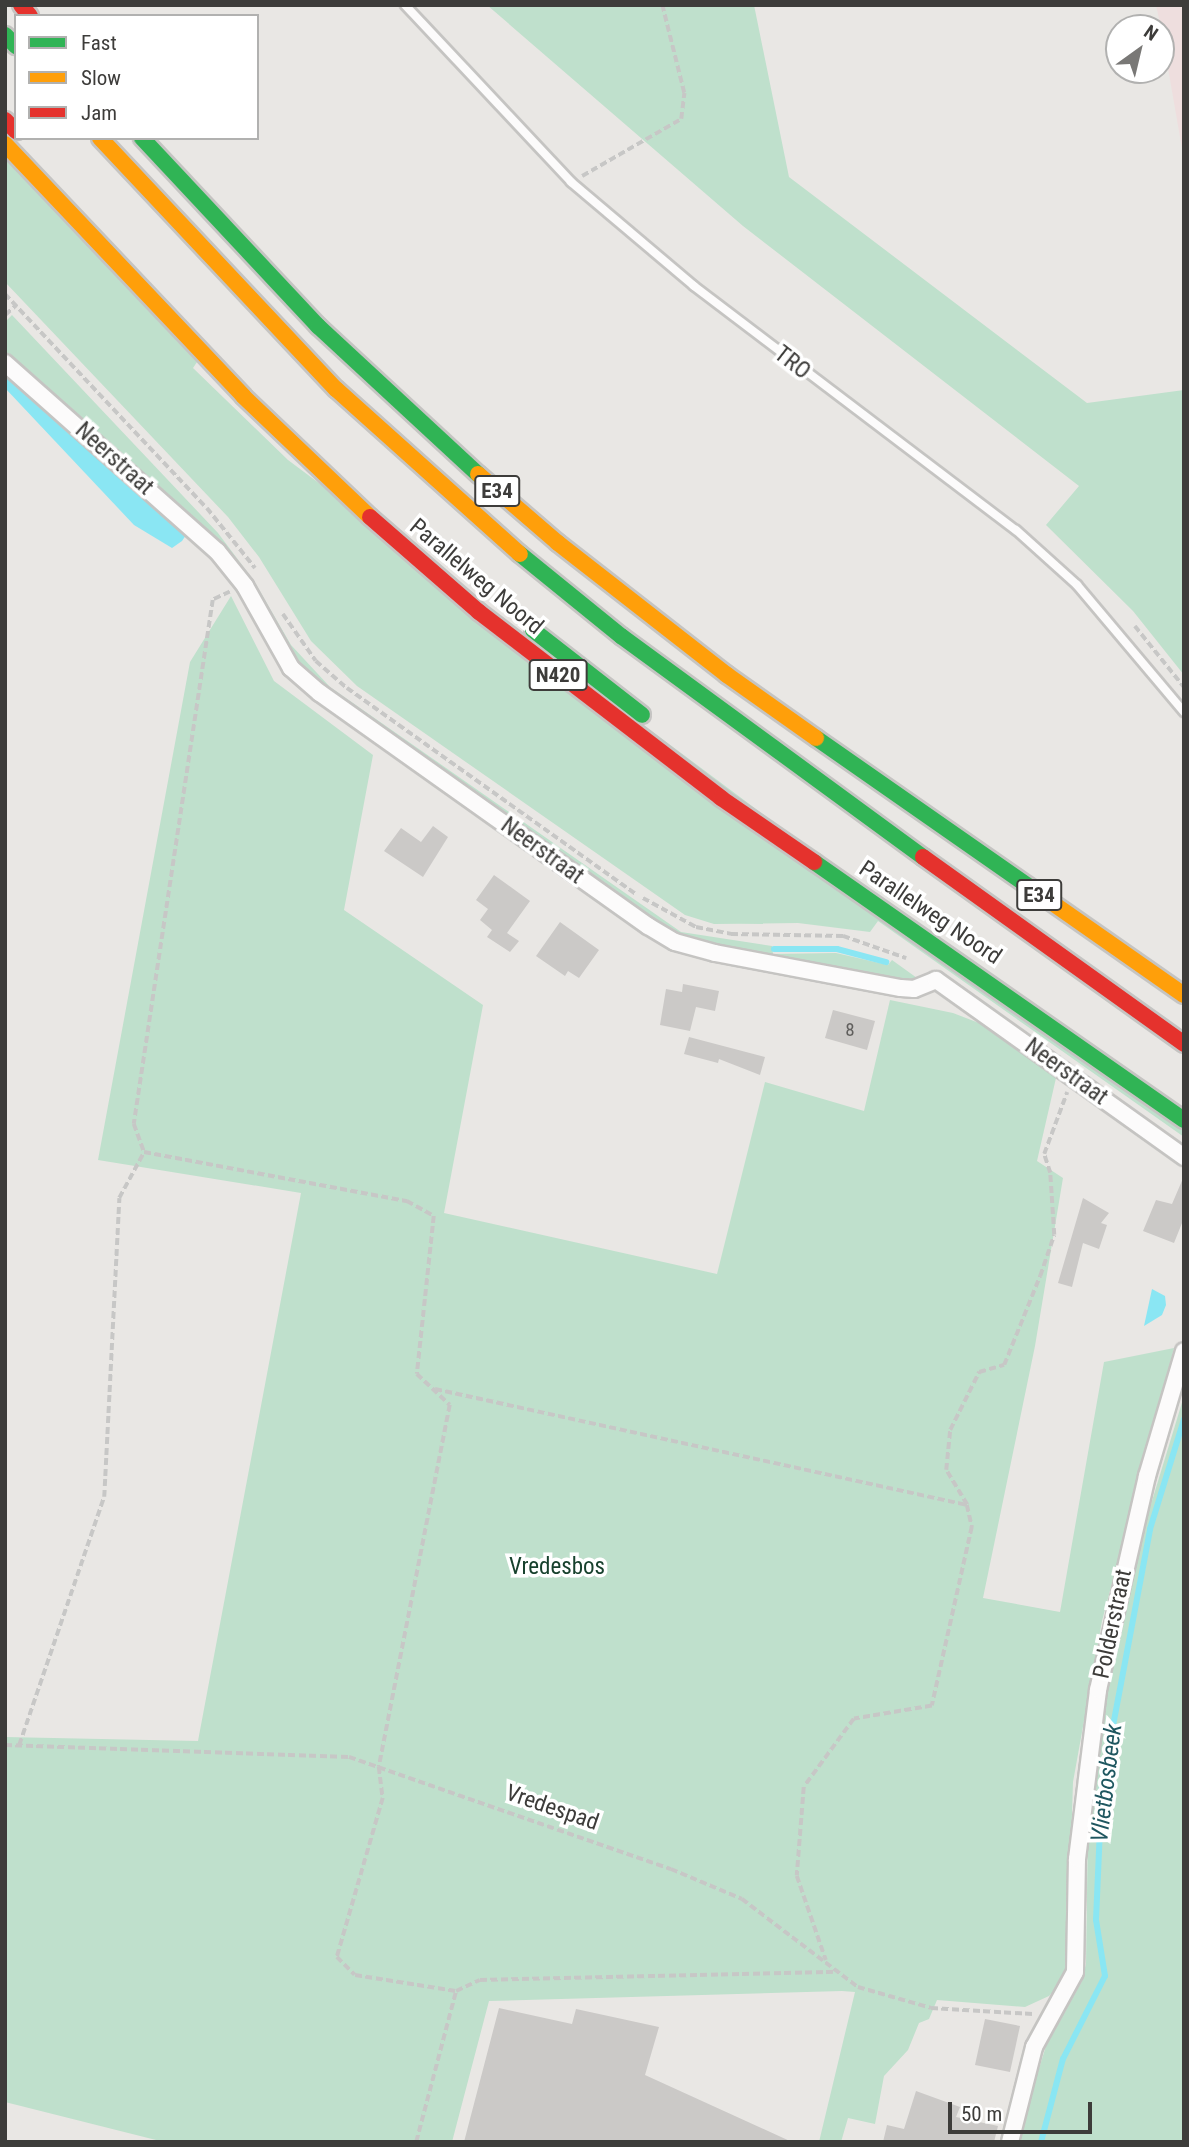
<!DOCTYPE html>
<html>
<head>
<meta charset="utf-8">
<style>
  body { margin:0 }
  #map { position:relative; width:1189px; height:2147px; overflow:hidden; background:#e9e7e4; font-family:"Roboto Condensed",sans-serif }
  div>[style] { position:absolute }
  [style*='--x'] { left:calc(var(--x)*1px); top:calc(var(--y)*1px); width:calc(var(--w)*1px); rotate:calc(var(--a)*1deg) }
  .industrial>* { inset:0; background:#eedede }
  .green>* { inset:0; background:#bfe0cc }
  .water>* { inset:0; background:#8ae6f3 }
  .stream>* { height:6px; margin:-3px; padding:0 3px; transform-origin:3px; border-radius:3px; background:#8ae6f3 }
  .building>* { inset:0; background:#cbc9c7 }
  .path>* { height:3.5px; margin-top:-1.75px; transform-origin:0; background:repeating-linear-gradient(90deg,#c7c7c6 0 7px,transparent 0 10.5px) }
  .roads { filter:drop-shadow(2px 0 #c5c4c2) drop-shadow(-2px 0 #c5c4c2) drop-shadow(0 2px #c5c4c2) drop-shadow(0 -2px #c5c4c2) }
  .lane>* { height:8px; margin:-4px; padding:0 4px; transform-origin:4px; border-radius:4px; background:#fcfbfb }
  .street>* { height:16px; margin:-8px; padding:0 8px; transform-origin:8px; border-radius:8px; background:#fcfbfb }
  .fast>* { height:16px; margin:-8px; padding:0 8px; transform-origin:8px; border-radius:8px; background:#30b455 }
  .slow>* { height:16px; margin:-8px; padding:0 8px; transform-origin:8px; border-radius:8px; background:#ff9f0a }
  .jam>* { height:16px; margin:-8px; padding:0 8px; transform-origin:8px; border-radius:8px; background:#e5322d }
  span { translate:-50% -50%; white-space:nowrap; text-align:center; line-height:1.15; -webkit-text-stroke:7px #fff; paint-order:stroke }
  .number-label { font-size:19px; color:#605f5d }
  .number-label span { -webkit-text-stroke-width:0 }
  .shield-label span { padding:2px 5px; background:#fff; border:2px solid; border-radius:5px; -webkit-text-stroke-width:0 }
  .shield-label { font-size:21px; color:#3d3c3a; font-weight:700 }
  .street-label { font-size:23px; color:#3d3c3a }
  .park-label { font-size:23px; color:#17412d }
  .water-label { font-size:24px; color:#1f5760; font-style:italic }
  .frame { position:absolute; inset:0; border:7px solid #3d3c3a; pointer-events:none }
  .legend { position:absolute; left:14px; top:14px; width:245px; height:126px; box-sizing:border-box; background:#fff; border:2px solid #b1b1b0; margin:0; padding:9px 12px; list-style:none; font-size:21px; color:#3d3c3a }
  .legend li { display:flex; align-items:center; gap:14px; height:35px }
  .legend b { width:35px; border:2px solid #b1b1b0 }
  .north { position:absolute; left:1105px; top:14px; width:70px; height:70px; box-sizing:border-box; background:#fff; border:2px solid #b1b1b0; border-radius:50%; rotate:34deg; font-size:19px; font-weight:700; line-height:28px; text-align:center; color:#3d3c3a }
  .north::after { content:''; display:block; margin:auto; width:24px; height:32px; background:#797876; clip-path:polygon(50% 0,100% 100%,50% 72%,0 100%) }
  .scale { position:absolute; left:948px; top:2102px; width:144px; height:32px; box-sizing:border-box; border:4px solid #3d3c3a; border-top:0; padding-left:9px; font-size:21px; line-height:24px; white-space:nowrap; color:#3d3c3a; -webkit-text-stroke:5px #fff; paint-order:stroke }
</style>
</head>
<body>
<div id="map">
  <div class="industrial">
    <div style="clip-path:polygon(1156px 5px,1184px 5px,1184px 160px,1161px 28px)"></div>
  </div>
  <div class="green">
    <div style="clip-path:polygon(487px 5px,754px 5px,789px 177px,1087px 403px,1184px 390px,1184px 675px,1133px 611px,1046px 525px,1079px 486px,743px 226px)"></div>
    <div style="clip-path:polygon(5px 156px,197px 362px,193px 368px,288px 460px,1184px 1128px,1184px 1137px,878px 921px,870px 932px,798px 923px,714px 924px,685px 915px,357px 686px,311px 641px,259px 557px,228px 517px,5px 282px)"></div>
    <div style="clip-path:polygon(12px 315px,218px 533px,254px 581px,291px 645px,330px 687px,681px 932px,772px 946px,773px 954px,836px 953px,888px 965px,892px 960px,917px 978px,906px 981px,701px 946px,660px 928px,370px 722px,305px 671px,212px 538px,5px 354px,5px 322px)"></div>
    <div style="clip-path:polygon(231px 596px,274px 681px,373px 755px,344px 910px,483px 1005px,444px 1213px,717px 1274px,765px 1082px,864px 1111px,890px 1000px,953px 1013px,979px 1023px,1056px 1078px,1037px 1161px,1063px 1178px,1035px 1346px,983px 1598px,1060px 1612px,1104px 1362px,1174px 1348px,1102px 1621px,1073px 1782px,1067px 1977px,1049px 1996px,1025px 2007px,937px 2000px,929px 2019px,919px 2023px,908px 2050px,884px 2076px,875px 2124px,848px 2118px,841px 2142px,819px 2142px,855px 1992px,842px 1991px,489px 2001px,452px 2142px,164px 2142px,5px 2102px,5px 1737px,198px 1741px,301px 1193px,98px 1160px,190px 662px)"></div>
    <div style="clip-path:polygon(1184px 1396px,1184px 2142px,1016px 2142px,1046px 2046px,1082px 1981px,1086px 1964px,1088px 1823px,1107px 1688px,1137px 1550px)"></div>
  </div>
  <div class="water">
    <div style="clip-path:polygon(5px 374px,186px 535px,182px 541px,172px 548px,134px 525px,5px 388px)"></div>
    <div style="clip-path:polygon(1152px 1289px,1165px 1296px,1166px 1305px,1162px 1315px,1144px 1326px)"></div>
  </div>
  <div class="stream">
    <div style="--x:774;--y:949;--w:63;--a:0"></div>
    <div style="--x:837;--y:949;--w:51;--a:14.9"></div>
    <div style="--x:1041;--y:2142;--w:86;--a:-75.2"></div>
    <div style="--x:1063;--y:2059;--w:93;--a:-63.2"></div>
    <div style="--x:1105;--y:1976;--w:57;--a:-99.1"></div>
    <div style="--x:1096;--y:1920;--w:136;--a:-87.5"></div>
    <div style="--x:1102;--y:1784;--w:259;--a:-79.3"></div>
    <div style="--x:1150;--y:1529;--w:115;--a:-72.8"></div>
  </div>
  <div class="building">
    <div style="clip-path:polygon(433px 826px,448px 837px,423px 877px,384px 851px,401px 828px,421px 842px)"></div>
    <div style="clip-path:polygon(494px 875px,530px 901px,507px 933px,519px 941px,510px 952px,487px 937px,492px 930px,480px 920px,488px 909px,476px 900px)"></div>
    <div style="clip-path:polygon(560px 922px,599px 950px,579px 978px,568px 971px,565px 976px,536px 956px)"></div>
    <div style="clip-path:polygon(683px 984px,719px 991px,715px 1011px,696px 1007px,690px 1031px,660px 1025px,666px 989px,682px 992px)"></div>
    <div style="clip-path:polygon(833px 1010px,875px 1021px,867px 1050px,825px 1038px)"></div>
    <div style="clip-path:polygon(689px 1037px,765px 1057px,760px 1075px,719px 1059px,718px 1063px,684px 1054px)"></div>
    <div style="clip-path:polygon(1184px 1176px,1184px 1218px,1174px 1243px,1143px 1231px,1156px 1200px,1172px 1204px)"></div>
    <div style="clip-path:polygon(1083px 1198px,1109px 1213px,1101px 1223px,1107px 1225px,1099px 1249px,1083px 1243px,1072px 1287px,1058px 1283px)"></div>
    <div style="clip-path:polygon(499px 2008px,572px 2024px,576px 2009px,659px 2027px,645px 2075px,792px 2142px,464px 2142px)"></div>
    <div style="clip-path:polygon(985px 2019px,1020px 2026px,1010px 2072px,975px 2065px)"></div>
    <div style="clip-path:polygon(916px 2091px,960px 2107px,956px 2117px,998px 2126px,994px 2142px,883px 2142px,887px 2125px,904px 2129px)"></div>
  </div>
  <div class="path">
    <div style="--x:582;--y:176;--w:114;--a:-29.9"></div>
    <div style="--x:681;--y:119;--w:26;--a:-83"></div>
    <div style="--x:684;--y:93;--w:91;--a:-104"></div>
    <div style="--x:5;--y:294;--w:294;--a:46.7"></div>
    <div style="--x:207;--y:508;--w:77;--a:51.3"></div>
    <div style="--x:5;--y:315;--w:15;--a:-42"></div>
    <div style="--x:230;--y:592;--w:19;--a:155"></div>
    <div style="--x:213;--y:600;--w:530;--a:98.57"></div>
    <div style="--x:134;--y:1124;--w:30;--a:70"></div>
    <div style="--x:144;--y:1152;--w:268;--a:10.6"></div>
    <div style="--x:407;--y:1201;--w:31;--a:29"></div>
    <div style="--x:434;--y:1216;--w:159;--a:96.1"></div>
    <div style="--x:417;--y:1374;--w:45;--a:43.2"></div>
    <div style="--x:450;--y:1405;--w:369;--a:101.1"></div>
    <div style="--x:379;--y:1767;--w:31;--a:83"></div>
    <div style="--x:383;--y:1798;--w:166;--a:106.1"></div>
    <div style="--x:337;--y:1957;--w:25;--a:45"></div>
    <div style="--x:355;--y:1975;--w:102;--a:9"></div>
    <div style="--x:456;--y:1991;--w:26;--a:-25"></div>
    <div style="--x:480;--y:1980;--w:359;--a:-1.3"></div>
    <div style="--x:283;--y:614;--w:57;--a:54.9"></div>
    <div style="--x:316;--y:661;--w:41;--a:41.1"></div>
    <div style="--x:347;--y:688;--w:355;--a:35.5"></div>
    <div style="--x:1135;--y:626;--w:78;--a:51.2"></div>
    <div style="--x:643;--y:898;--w:60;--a:28.7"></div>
    <div style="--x:696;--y:927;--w:36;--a:11"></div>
    <div style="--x:731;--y:934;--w:112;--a:1"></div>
    <div style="--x:843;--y:936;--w:67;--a:19.2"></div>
    <div style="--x:435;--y:1389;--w:544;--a:12.3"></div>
    <div style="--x:967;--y:1505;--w:23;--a:77"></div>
    <div style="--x:972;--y:1527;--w:183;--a:102.6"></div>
    <div style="--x:932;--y:1706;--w:79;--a:170.5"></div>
    <div style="--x:854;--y:1719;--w:84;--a:126.3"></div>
    <div style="--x:804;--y:1787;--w:89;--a:94.5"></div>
    <div style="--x:797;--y:1876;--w:89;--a:71"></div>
    <div style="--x:967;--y:1505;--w:41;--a:-121"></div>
    <div style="--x:946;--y:1470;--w:40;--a:-84.3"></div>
    <div style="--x:950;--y:1430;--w:65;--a:-63.4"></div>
    <div style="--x:979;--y:1372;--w:26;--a:-16"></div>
    <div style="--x:1004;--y:1365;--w:96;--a:-68"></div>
    <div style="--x:1040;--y:1276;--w:43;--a:-71.1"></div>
    <div style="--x:1054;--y:1235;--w:62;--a:-93.7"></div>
    <div style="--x:1050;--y:1173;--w:20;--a:-108"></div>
    <div style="--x:1044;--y:1154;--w:66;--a:-69.6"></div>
    <div style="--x:5;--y:1745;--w:344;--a:2"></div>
    <div style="--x:349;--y:1757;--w:341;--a:19.2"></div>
    <div style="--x:671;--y:1869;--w:77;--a:22.9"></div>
    <div style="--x:742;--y:1899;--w:146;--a:37.2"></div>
    <div style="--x:858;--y:1987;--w:76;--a:16"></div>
    <div style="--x:931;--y:2008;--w:102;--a:3.4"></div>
    <div style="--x:19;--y:1745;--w:262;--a:-71.1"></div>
    <div style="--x:104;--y:1497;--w:299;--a:-87.1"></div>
    <div style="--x:119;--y:1198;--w:52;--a:-61.5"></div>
    <div style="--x:416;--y:2142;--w:156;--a:-75.2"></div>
  </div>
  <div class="roads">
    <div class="lane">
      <div style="--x:405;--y:5;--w:243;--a:46.8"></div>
      <div style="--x:571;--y:182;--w:161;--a:40.2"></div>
      <div style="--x:694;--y:286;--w:404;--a:37.2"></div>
      <div style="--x:1016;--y:530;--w:82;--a:42"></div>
      <div style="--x:1077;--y:585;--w:166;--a:49.9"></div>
    </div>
    <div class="street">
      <div style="--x:5;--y:363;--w:283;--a:41.6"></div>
      <div style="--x:217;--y:551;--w:45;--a:51.3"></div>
      <div style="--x:245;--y:586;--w:94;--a:60.7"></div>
      <div style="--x:291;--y:668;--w:38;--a:41"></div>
      <div style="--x:320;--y:693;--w:402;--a:35.4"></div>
      <div style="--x:648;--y:926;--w:31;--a:31"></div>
      <div style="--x:675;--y:942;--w:41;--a:15.4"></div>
      <div style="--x:715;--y:953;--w:189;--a:10.7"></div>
      <div style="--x:901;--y:988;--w:13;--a:4"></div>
      <div style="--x:914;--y:989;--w:24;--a:-22"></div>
      <div style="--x:936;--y:980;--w:305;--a:35.5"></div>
      <div style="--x:1010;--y:2142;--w:98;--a:-75.8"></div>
      <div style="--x:1034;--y:2047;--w:85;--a:-61.3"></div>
      <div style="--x:1075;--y:1972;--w:113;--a:-89"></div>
      <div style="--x:1077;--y:1859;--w:170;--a:-82.9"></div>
      <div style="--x:1098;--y:1690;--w:220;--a:-77.1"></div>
      <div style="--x:1147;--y:1476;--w:130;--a:-73.5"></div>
    </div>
    <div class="fast">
      <div style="--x:5;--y:35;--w:16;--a:45"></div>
      <div style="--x:142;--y:138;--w:258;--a:46.9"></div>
      <div style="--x:318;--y:326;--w:218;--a:42.8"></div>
      <div style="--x:520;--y:554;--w:130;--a:39.1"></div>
      <div style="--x:621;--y:636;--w:374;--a:36.2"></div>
      <div style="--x:533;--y:630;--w:138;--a:37.9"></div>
      <div style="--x:816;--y:738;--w:287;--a:34.9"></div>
      <div style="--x:814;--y:862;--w:451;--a:34.9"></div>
    </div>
    <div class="slow">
      <div style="--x:100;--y:138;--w:345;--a:46.8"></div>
      <div style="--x:336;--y:389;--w:247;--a:41.9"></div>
      <div style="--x:5;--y:144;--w:347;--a:46.6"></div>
      <div style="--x:243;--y:396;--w:175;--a:43.6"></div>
      <div style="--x:478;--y:474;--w:106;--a:40.8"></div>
      <div style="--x:558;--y:543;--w:214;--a:38"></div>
      <div style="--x:727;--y:675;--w:109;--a:35.3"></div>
      <div style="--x:1051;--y:902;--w:162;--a:35"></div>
    </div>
    <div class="jam">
      <div style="--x:21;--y:5;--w:14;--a:51"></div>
      <div style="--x:5;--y:120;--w:16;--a:45"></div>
      <div style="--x:370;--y:517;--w:145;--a:41.1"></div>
      <div style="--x:479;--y:612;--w:305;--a:37.5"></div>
      <div style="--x:721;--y:798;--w:113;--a:34.5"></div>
      <div style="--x:923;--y:857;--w:321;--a:35.6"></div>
    </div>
  </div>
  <div class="number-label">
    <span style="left:850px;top:1030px">8</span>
  </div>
  <div class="shield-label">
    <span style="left:497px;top:491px">E34</span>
    <span style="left:558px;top:675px">N420</span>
    <span style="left:1039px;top:895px">E34</span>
  </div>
  <div class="street-label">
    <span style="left:792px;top:363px;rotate:38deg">TRO</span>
    <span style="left:114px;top:459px;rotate:42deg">Neerstraat</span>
    <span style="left:476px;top:577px;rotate:40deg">Parallelweg Noord</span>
    <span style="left:542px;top:851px;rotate:36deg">Neerstraat</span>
    <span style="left:930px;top:913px;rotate:34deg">Parallelweg Noord</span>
    <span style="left:1066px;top:1072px;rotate:36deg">Neerstraat</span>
    <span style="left:1113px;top:1624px;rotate:-78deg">Polderstraat</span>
    <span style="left:552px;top:1808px;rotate:19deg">Vredespad</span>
  </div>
  <div class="park-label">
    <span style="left:557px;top:1567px">Vredesbos</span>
  </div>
  <div class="water-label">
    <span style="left:1107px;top:1783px;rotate:-83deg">Vlietbosbeek</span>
  </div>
  <div class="frame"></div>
  <ul class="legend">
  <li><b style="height:9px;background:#30b455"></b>Fast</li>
  <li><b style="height:9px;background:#ff9f0a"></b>Slow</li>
  <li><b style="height:9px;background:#e5322d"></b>Jam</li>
  </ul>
  <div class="north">N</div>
  <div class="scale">50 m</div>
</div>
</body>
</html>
